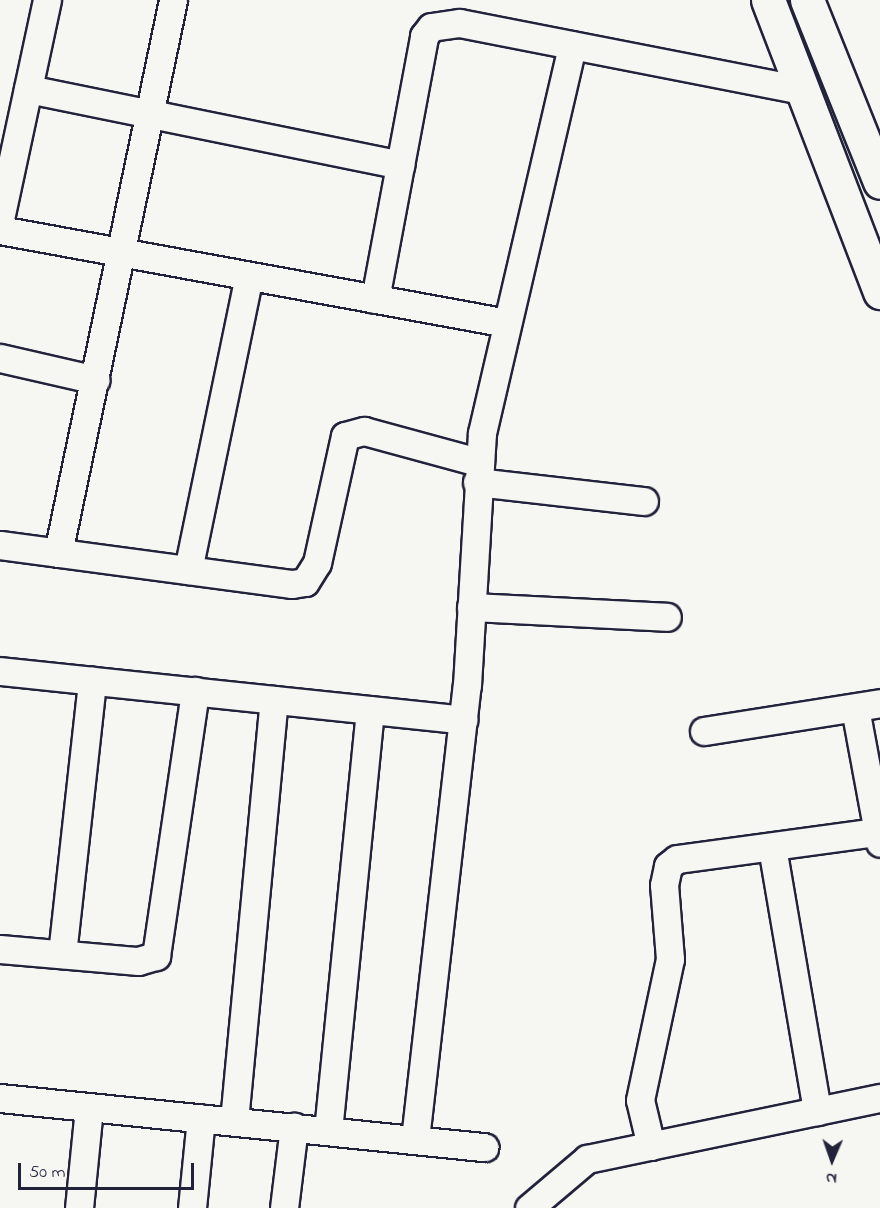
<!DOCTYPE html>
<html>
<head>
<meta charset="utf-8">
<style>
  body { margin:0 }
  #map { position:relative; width:880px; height:1208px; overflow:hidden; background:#f6f6f2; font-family:"Indie Flower",sans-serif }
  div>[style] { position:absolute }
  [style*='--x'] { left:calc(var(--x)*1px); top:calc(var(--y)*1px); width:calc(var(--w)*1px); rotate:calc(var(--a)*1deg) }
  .roads { filter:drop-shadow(2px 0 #22223b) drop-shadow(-2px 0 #22223b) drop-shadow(0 2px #22223b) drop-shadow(0 -2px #22223b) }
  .minor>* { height:27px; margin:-13.5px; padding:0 13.5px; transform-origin:13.5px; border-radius:13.5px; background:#f6f6f2 }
  .major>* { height:33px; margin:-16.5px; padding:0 16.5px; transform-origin:16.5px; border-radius:16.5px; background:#f6f6f2 }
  span { translate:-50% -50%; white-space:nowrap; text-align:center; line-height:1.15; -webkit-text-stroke:4.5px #f6f6f2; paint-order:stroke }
  .north { position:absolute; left:802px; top:1130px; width:60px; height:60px; -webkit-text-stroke:4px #f6f6f2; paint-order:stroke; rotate:182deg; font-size:16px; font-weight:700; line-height:24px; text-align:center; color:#22223b }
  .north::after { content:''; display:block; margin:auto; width:21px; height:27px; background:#22223b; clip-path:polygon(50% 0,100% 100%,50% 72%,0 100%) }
  .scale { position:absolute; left:18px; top:1163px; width:176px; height:27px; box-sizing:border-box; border:3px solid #22223b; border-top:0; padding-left:8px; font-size:18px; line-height:21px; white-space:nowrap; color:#22223b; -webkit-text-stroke:4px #f6f6f2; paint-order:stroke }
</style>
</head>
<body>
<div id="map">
  <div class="roads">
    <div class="minor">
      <div style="--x:28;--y:89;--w:380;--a:11.5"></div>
      <div style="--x:0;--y:219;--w:224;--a:-77.9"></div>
      <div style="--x:0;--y:230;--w:515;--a:10.39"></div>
      <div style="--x:375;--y:299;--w:268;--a:-79.4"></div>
      <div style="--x:424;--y:36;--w:11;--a:-52"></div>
      <div style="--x:431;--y:27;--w:29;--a:-8"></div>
      <div style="--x:460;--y:23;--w:349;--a:11.1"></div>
      <div style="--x:0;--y:358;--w:98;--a:12.9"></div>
      <div style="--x:477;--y:482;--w:168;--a:6.5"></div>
      <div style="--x:0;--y:545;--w:295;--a:7.6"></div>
      <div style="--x:292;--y:584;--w:13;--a:-9"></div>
      <div style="--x:305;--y:582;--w:22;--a:-58"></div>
      <div style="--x:317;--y:563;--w:130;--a:-77.6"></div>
      <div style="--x:345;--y:436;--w:20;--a:-15"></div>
      <div style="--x:364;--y:431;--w:118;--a:15.2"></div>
      <div style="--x:58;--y:553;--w:565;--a:-78.25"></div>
      <div style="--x:188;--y:570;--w:300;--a:-78.3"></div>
      <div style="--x:471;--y:607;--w:196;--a:2.9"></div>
      <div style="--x:0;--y:671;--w:466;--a:6"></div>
      <div style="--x:855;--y:708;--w:137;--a:79.5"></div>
      <div style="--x:704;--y:731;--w:178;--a:-9"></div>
      <div style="--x:772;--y:847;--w:268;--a:80.3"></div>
      <div style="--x:0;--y:949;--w:139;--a:5"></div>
      <div style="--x:138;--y:961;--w:19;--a:-16"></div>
      <div style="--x:156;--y:956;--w:268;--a:-81.6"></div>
      <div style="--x:62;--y:954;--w:275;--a:-83.7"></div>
      <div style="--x:0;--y:1098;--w:487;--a:5.8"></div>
      <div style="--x:234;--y:1121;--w:423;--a:-84.6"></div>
      <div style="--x:328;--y:1131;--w:423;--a:-84.3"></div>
      <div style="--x:415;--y:1139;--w:457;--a:-83.5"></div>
      <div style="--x:467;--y:685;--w:252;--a:-86.6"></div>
      <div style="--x:482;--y:433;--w:398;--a:-76.9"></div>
      <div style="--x:651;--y:1146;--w:47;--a:-103.4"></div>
      <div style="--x:640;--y:1100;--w:144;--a:-78"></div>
      <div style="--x:670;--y:959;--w:74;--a:-94.6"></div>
      <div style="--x:664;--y:885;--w:19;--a:-78"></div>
      <div style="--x:668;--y:866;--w:11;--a:-38"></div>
      <div style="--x:677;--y:859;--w:203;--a:-7.7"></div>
      <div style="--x:79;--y:1208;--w:101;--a:-84.3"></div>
      <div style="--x:192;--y:1208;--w:90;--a:-84.3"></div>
      <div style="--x:284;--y:1208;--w:82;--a:-83"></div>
      <div style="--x:529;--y:1208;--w:76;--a:-40.2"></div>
      <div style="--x:587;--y:1159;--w:299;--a:-11.8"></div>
    </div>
    <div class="major">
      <div style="--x:768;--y:0;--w:313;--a:69"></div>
      <div style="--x:807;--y:0;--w:196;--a:68.1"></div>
    </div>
  </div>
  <div class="north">N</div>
  <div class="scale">50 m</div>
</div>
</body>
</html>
